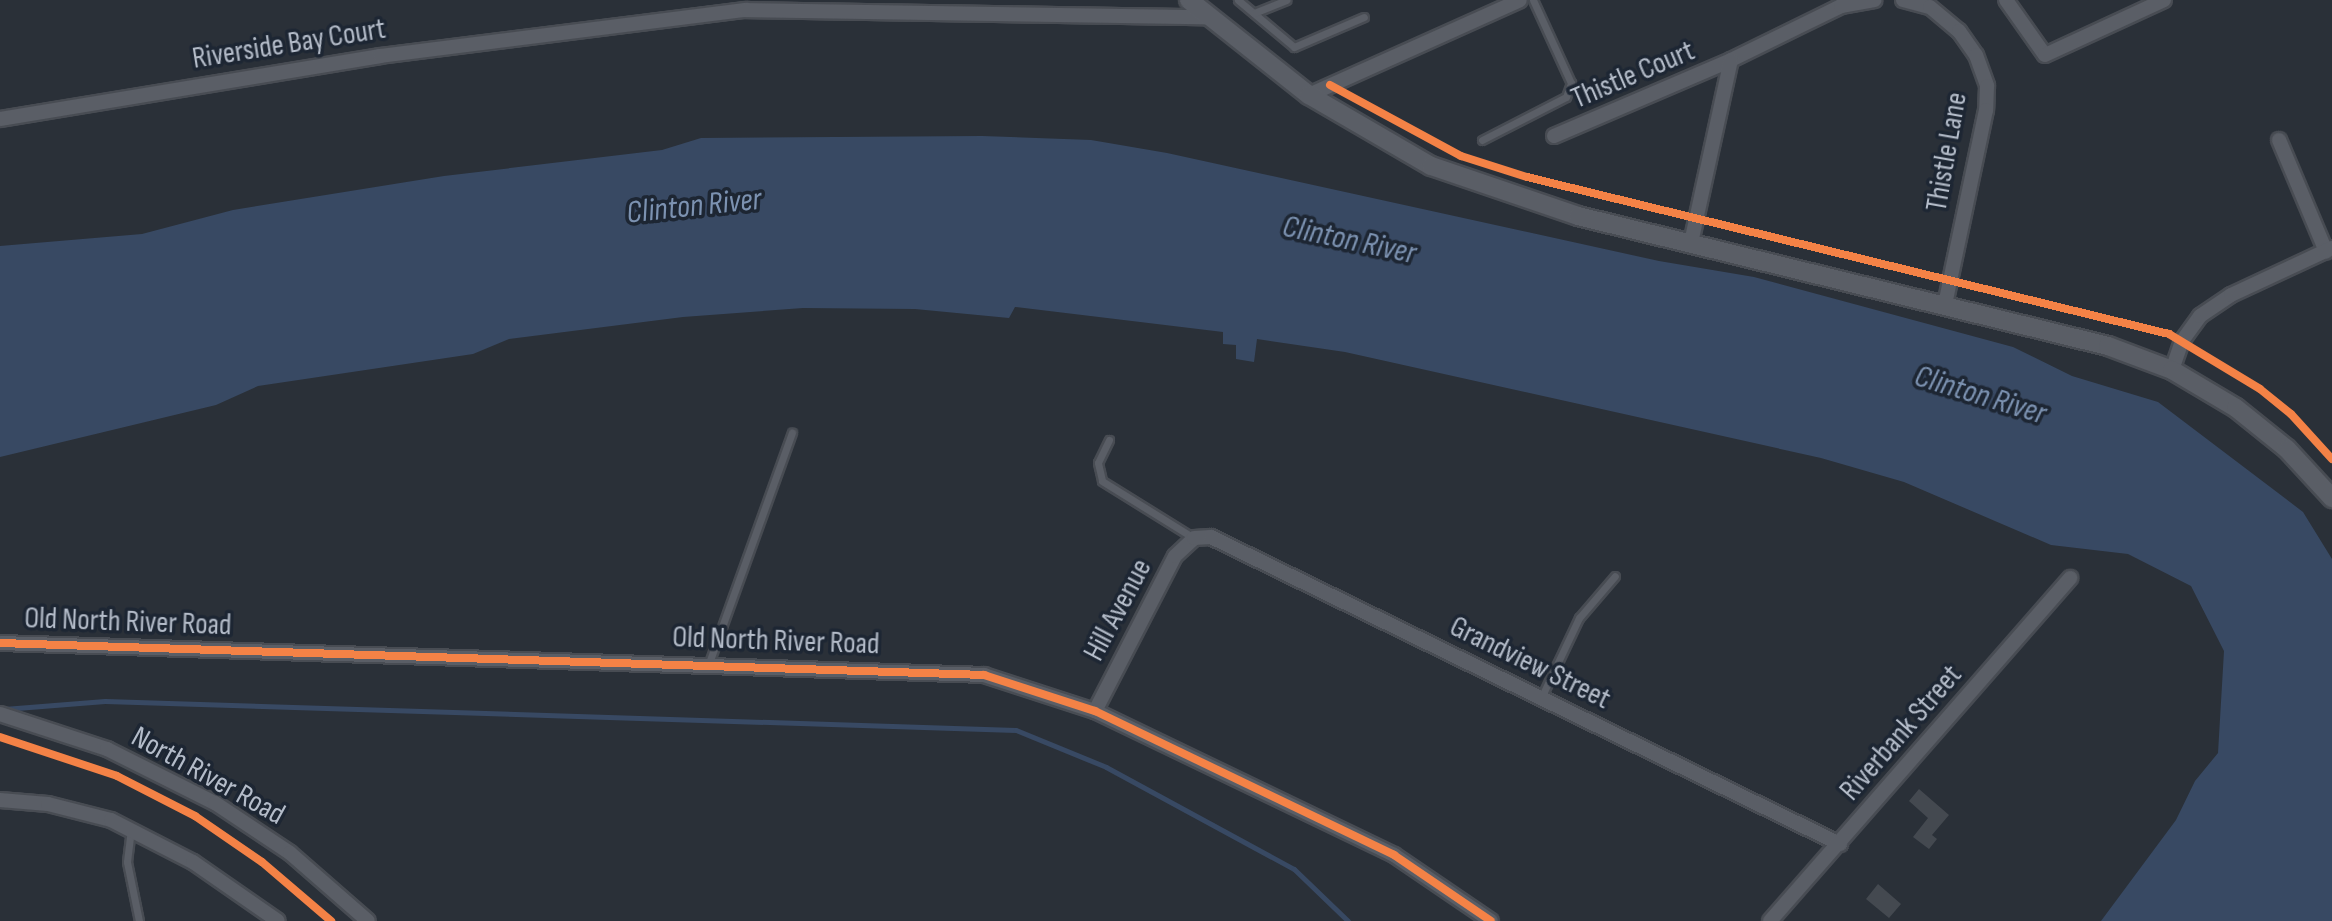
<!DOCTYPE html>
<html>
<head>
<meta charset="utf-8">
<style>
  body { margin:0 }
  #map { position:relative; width:2332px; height:921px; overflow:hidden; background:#2a3038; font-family:"Sofia Sans Condensed",sans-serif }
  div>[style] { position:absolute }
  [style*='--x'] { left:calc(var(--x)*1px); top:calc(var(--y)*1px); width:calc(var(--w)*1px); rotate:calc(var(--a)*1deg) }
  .water>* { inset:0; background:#384963 }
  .stream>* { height:5px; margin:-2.5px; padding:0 2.5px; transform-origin:2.5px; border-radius:2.5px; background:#384963 }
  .building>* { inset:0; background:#444950 }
  .roads { filter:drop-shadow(2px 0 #484c53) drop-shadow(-2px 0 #484c53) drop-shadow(0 2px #484c53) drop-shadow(0 -2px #484c53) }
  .service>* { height:7px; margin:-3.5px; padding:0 3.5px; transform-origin:3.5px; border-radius:3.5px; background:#5a5e66 }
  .minor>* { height:14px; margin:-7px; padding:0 7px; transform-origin:7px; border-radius:7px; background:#5a5e66 }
  .tertiary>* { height:18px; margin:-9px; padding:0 9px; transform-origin:9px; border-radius:9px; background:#5a5e66 }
  .cycleway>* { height:8px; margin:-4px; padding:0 4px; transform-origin:4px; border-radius:4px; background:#f48246 }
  span { translate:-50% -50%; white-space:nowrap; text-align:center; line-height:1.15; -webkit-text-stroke:7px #1d2633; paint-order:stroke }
  .street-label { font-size:30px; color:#b4bcc9 }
  .water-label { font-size:32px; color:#7c92b1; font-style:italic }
</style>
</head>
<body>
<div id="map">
  <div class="water">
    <div style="clip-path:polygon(982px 136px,1091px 140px,1167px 153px,1659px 261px,1754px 277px,2013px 347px,2072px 376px,2158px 402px,2303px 512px,2332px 559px,2332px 921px,2101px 921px,2176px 820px,2195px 781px,2218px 753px,2224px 651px,2191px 586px,2128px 554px,2051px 545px,1904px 482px,1821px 458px,1345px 352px,1257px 339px,1254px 362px,1236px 359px,1236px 345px,1223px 344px,1223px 332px,1015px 307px,1009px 318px,915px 309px,803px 308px,683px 317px,509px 339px,473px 354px,258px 386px,216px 405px,0 457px,0 246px,142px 234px,233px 210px,444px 176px,662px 150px,701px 138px)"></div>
  </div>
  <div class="stream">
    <div style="--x:4;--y:709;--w:101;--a:-4.5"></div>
    <div style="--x:105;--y:701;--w:911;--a:1.82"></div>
    <div style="--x:1016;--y:730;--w:97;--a:22.3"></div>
    <div style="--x:1106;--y:767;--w:214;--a:28.5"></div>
    <div style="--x:1294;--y:869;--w:75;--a:43.9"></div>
  </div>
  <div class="building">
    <div style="clip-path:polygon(1919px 789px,1949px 815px,1932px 835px,1937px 839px,1929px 849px,1913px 837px,1928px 818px,1909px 801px)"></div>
    <div style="clip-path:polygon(1878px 884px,1901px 904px,1889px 918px,1866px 899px)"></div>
  </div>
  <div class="roads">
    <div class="service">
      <div style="--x:1238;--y:0;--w:73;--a:40"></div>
      <div style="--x:1294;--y:47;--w:76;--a:-23.2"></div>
      <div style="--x:1254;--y:13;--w:35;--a:-22"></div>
      <div style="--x:1482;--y:140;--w:94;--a:-27.1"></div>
      <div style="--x:1566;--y:97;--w:15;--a:-70"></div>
      <div style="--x:1571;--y:83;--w:91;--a:-114.6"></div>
      <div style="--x:1109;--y:440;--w:25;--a:116"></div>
      <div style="--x:1098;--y:463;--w:18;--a:77"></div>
      <div style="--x:1102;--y:481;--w:108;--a:31.8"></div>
      <div style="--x:709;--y:663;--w:245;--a:-70.2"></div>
      <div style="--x:1541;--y:698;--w:89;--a:-64.6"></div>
      <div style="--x:1579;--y:618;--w:55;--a:-49.4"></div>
      <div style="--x:131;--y:829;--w:33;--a:97"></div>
      <div style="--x:127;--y:862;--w:60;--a:78.5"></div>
    </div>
    <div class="minor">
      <div style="--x:1903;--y:0;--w:28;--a:15"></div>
      <div style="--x:1930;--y:7;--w:38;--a:40"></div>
      <div style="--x:1959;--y:31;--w:29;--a:55"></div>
      <div style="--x:1976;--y:55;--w:33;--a:70"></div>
      <div style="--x:1987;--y:86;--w:24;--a:92"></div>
      <div style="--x:1986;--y:110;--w:198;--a:101.9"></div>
      <div style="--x:2006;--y:0;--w:67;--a:54.7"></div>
      <div style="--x:2045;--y:55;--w:131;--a:-24.8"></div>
      <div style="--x:1309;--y:95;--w:231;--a:-24.2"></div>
      <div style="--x:0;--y:119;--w:385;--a:-9.4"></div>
      <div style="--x:380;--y:56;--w:369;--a:-7.2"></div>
      <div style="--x:746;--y:10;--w:464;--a:0.9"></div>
      <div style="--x:1554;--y:136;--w:193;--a:-23.2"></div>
      <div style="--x:1731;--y:60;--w:123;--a:-26.1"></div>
      <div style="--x:1841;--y:6;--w:34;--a:-10"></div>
      <div style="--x:2279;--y:140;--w:121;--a:67.1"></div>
      <div style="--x:1691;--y:243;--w:187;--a:-77.7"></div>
      <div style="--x:2172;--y:370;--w:31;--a:-71"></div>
      <div style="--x:2182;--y:341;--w:31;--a:-54"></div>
      <div style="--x:2200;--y:316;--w:37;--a:-34"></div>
      <div style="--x:2231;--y:295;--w:111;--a:-25"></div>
      <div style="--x:0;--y:643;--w:985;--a:1.86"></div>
      <div style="--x:984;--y:675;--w:117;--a:18"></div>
      <div style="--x:1095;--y:711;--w:332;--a:25.7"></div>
      <div style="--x:1394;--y:855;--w:117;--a:34.2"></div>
      <div style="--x:1095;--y:711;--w:174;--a:-62.7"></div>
      <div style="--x:1175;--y:556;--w:26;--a:-43"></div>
      <div style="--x:1194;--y:538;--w:17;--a:-3"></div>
      <div style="--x:1211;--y:537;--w:700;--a:26.02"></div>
      <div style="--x:0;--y:714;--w:113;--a:18.1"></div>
      <div style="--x:107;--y:749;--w:121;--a:26.6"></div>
      <div style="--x:215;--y:803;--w:90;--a:33.7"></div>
      <div style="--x:290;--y:853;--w:103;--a:41.1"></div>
      <div style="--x:0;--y:800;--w:48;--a:4.8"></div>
      <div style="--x:48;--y:804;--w:65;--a:14.3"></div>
      <div style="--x:111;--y:820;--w:92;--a:27.1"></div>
      <div style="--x:193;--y:862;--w:103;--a:34.8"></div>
      <div style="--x:1770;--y:921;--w:456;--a:-48.8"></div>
    </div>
    <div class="tertiary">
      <div style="--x:1189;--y:0;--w:153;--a:38.4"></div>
      <div style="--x:1309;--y:95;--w:141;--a:30.2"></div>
      <div style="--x:1431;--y:166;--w:155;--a:18.8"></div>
      <div style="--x:1578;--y:216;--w:546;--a:13.78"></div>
      <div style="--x:2108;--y:346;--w:68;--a:20.6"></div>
      <div style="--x:2172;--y:370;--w:74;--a:30.7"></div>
      <div style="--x:2236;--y:408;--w:65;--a:38.8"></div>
      <div style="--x:2287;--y:449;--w:67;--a:47.4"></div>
    </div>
  </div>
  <div class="cycleway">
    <div style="--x:1330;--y:85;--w:149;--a:28.5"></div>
    <div style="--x:1461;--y:156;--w:69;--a:17.7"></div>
    <div style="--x:1527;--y:177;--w:661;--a:13.74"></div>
    <div style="--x:2169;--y:334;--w:106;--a:31.1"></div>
    <div style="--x:2260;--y:389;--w:40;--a:39"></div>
    <div style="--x:2291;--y:414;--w:61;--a:47.7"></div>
    <div style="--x:0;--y:643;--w:985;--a:1.86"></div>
    <div style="--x:984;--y:675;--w:117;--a:18"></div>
    <div style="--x:1095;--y:711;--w:332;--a:25.7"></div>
    <div style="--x:1394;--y:855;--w:117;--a:34.2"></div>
    <div style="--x:0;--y:737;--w:123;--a:18.4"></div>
    <div style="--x:117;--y:776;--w:88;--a:27.1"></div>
    <div style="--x:195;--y:816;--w:81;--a:34.5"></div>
    <div style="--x:262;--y:862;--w:91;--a:40.5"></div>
  </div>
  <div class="street-label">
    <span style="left:289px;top:44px;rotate:-9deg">Riverside Bay Court</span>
    <span style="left:1633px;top:75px;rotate:-23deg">Thistle Court</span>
    <span style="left:1947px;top:152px;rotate:-80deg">Thistle Lane</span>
    <span style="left:1118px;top:610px;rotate:-62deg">Hill Avenue</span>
    <span style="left:128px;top:622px;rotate:2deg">Old North River Road</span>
    <span style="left:776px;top:641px;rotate:2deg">Old North River Road</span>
    <span style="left:1530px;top:663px;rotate:26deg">Grandview Street</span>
    <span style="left:1901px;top:733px;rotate:-49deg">Riverbank Street</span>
    <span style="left:208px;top:776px;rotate:29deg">North River Road</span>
  </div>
  <div class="water-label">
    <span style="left:694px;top:207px;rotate:-6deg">Clinton River</span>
    <span style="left:1349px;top:241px;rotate:12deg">Clinton River</span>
    <span style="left:1980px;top:396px;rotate:17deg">Clinton River</span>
  </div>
</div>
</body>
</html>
